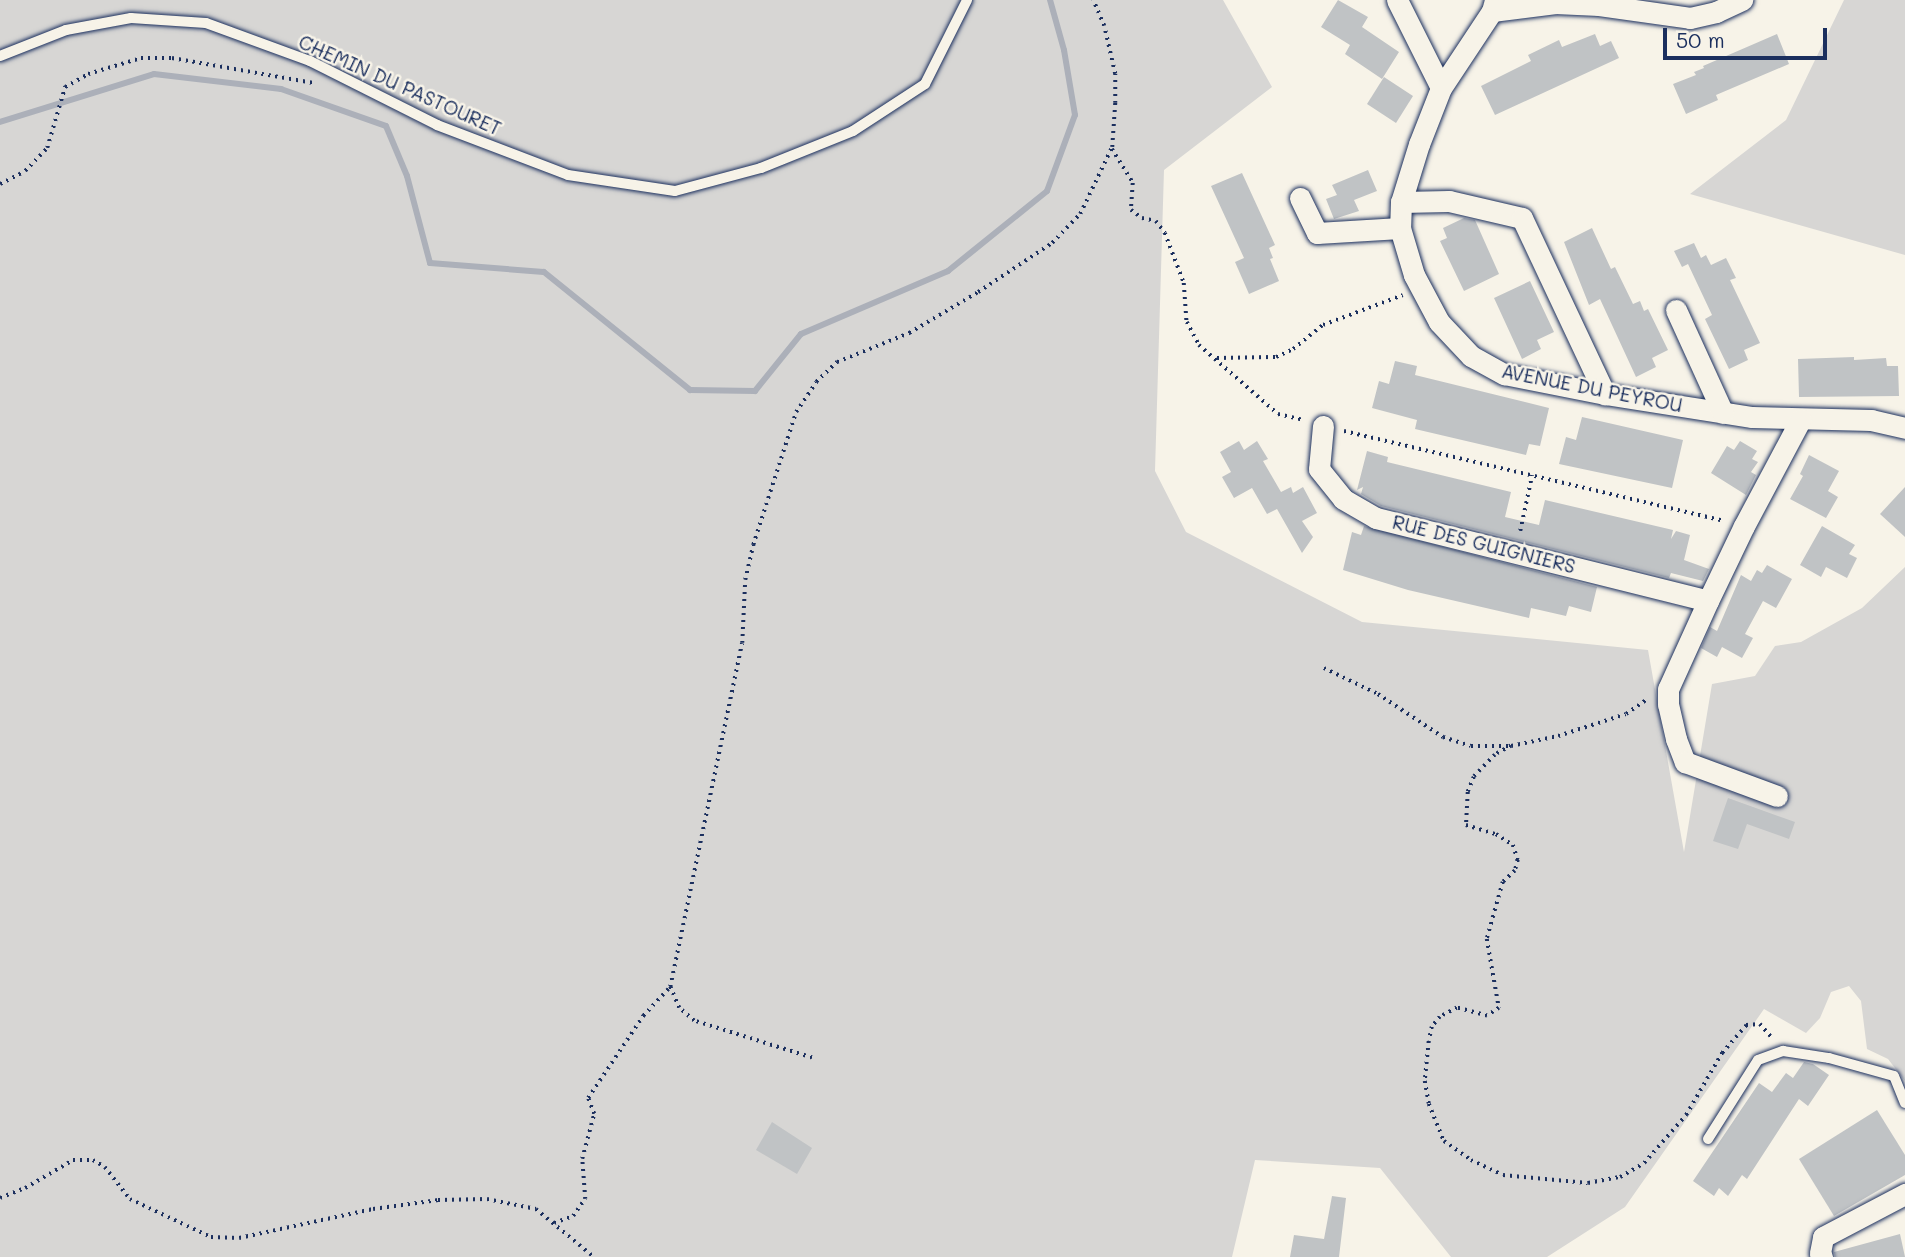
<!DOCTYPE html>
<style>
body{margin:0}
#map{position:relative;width:1905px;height:1257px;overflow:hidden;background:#f7f3e8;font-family:Mali,sans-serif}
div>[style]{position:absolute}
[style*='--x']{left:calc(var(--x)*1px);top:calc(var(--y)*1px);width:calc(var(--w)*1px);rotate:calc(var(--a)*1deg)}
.green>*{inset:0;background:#d7d6d4}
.stream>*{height:6px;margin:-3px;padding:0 3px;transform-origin:3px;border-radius:3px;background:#acb0b9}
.building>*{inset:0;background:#c0c3c5}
.path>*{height:3.5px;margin-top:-1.75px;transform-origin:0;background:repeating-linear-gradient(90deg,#1b2f5e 0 2px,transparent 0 7px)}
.roads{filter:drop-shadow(0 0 2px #1b2f5e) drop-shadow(0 0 2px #1b2f5e)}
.service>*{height:10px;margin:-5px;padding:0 5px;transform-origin:5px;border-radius:5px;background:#f7f3e8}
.minor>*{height:21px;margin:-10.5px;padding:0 10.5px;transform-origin:10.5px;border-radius:10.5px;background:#f7f3e8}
span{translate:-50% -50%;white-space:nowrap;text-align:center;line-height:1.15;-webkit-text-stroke:5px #f7f3e8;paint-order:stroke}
.street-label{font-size:19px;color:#1b2f5e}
.scale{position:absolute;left:1663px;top:28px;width:164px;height:32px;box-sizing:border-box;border:4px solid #1b2f5e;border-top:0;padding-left:9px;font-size:21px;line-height:24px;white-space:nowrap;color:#1b2f5e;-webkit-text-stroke:5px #f7f3e8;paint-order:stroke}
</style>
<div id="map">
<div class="green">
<div style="clip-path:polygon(0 0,1223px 0,1272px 87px,1164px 170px,1155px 471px,1186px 532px,1362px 622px,1648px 650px,1684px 852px,1712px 684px,1755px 676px,1775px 646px,1801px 642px,1862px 608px,1905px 567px,1905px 1081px,1888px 1059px,1867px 1049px,1861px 1001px,1849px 986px,1831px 992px,1820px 1018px,1806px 1033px,1764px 1009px,1625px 1207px,1547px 1257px,1451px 1257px,1380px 1168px,1255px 1160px,1232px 1257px,0 1257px)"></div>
<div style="clip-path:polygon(1844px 0,1905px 0,1905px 255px,1690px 194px,1786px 120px)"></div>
</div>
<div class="stream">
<div style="--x:0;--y:122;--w:161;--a:-17.3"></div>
<div style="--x:154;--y:74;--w:128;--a:6.7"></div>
<div style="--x:281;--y:89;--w:111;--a:19.4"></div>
<div style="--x:386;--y:126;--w:54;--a:67.2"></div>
<div style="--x:407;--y:176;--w:90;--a:75.2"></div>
<div style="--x:430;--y:263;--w:114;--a:4.5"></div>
<div style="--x:544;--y:272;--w:188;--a:38.9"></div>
<div style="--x:690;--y:390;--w:65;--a:0.9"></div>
<div style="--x:755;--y:391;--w:73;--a:-51.1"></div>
<div style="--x:801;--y:334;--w:160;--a:-23.2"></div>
<div style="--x:948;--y:271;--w:127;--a:-38.9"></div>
<div style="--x:1047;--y:191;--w:81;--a:-69.8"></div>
<div style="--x:1075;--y:115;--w:66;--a:-99.6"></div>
<div style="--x:1064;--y:50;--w:52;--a:-105.6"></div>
</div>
<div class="building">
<div style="clip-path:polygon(1338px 0,1368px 17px,1362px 27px,1399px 52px,1382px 79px,1345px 54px,1350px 45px,1321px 27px)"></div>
<div style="clip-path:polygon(1595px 34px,1600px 46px,1611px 41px,1619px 58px,1495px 115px,1481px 86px,1531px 61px,1528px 55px,1559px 40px,1562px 47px)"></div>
<div style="clip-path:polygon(1777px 34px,1789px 64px,1716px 95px,1718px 100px,1686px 114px,1673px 84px,1696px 75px,1694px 72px,1704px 68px,1703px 66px)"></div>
<div style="clip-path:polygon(1384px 77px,1413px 96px,1396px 123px,1367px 104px)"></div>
<div style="clip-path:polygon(1368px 170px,1377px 191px,1354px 200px,1359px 211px,1334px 219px,1326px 199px,1337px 195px,1332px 185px)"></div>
<div style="clip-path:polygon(1242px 173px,1275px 245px,1269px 248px,1273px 258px,1270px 259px,1279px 281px,1249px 294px,1235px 262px,1244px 258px,1211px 186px)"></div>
<div style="clip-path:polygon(1464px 218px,1475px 220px,1499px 274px,1464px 291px,1440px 241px,1447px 238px,1443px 228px)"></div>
<div style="clip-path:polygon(1592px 228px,1611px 269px,1615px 267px,1633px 304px,1640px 301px,1644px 311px,1648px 309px,1668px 350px,1652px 358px,1656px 367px,1636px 377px,1600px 299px,1589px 305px,1564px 242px)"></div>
<div style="clip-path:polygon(1694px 243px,1701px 258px,1706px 255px,1711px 265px,1726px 258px,1736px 278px,1730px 280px,1760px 343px,1744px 350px,1748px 360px,1729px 369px,1705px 319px,1712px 315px,1688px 264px,1682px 267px,1674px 251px)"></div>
<div style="clip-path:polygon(1530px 281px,1554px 332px,1537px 340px,1541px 349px,1522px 359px,1494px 298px)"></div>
<div style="clip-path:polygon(1854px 357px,1854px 360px,1886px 358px,1887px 366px,1898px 366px,1899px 396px,1799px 397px,1798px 359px)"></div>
<div style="clip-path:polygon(1395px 361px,1417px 366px,1415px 375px,1549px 408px,1540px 446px,1529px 444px,1526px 455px,1415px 429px,1417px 420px,1372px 408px,1379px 381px,1389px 384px)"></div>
<div style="clip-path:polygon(1582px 417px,1683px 440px,1672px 488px,1559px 464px,1566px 437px,1576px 440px)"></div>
<div style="clip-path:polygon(1239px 441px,1244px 450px,1257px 441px,1268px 459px,1263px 461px,1281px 492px,1291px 487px,1293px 493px,1303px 487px,1317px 513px,1302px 521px,1313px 537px,1302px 553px,1277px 509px,1267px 514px,1252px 488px,1234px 498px,1222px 477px,1231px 472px,1220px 452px)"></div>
<div style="clip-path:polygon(1740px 441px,1757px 451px,1752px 459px,1758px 462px,1751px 472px,1756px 475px,1746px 495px,1711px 473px,1727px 446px,1734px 450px)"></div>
<div style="clip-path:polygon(1367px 451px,1388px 457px,1387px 462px,1511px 492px,1505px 517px,1539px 525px,1545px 500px,1673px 530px,1671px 539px,1676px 531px,1690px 535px,1684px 560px,1709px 569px,1703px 581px,1671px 573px,1669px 578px,1381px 506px,1361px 494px,1363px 487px,1357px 490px)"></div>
<div style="clip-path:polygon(1809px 455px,1839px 471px,1828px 491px,1838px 497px,1826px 518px,1790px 499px,1803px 476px,1800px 474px)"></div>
<div style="clip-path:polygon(1905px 487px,1905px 537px,1880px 514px)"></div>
<div style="clip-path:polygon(1364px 526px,1597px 587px,1591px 612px,1569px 606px,1566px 616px,1531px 608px,1529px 618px,1408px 590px,1343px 570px,1352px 532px,1361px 535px)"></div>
<div style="clip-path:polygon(1822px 526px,1855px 545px,1849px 554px,1857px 558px,1847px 578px,1826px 567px,1821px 577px,1800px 565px)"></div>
<div style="clip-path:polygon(1767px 565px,1792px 579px,1776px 608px,1763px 601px,1745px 634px,1753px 638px,1742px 658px,1722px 647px,1717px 657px,1701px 648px,1710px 627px,1717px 631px,1741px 575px,1751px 581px,1757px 570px,1762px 573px)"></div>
<div style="clip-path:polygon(1728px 798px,1795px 822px,1789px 839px,1747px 824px,1738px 849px,1713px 841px)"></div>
<div style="clip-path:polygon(1804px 1062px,1813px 1064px,1829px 1075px,1808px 1106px,1799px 1099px,1747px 1179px,1742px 1175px,1728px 1196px,1719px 1188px,1714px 1196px,1693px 1181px,1759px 1083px,1772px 1092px,1786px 1073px,1793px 1078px)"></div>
<div style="clip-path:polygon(1877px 1110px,1905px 1155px,1905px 1175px,1834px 1216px,1799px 1159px)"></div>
<div style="clip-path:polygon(772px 1122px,812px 1148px,797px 1174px,756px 1150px)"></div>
<div style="clip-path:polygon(1332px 1196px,1346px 1198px,1339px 1257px,1290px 1257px,1294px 1235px,1324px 1239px)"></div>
<div style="clip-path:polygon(1900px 1234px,1905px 1257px,1835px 1257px,1834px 1252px)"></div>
</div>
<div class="path">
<div style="--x:1112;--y:149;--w:40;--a:58"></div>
<div style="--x:1133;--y:183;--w:27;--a:94"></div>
<div style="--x:1131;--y:210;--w:14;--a:36"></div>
<div style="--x:1142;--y:218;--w:14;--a:12"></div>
<div style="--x:1156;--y:221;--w:15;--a:53"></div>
<div style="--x:1165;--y:233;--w:53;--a:69.2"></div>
<div style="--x:1184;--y:283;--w:39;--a:86"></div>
<div style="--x:1187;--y:322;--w:26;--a:62"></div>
<div style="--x:1199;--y:345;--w:105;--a:41.1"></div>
<div style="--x:1278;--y:414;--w:26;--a:13"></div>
<div style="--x:0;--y:184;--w:28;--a:-27"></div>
<div style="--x:25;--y:171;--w:32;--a:-46"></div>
<div style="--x:47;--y:148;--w:64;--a:-73.6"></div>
<div style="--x:65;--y:87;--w:26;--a:-29"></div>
<div style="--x:88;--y:74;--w:55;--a:-16.8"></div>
<div style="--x:141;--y:58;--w:31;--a:0"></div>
<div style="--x:172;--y:58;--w:144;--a:10"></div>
<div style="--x:1217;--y:358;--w:59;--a:-1"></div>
<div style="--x:1276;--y:357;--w:19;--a:-25"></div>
<div style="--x:1293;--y:349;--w:38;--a:-39"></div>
<div style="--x:1323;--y:325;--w:85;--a:-20.6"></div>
<div style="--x:1344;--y:431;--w:391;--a:13.3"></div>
<div style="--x:1520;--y:531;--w:57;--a:-77.9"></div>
<div style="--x:1324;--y:668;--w:60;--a:25.7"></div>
<div style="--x:1378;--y:694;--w:78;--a:33.5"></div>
<div style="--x:1443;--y:737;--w:29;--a:18"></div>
<div style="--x:1471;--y:746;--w:40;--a:0"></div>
<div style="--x:1511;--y:746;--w:48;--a:-12"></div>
<div style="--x:1558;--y:736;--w:71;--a:-17.9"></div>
<div style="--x:1626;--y:714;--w:24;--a:-35"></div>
<div style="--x:1511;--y:746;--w:18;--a:151"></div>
<div style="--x:1495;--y:755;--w:30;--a:134"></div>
<div style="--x:1474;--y:777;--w:16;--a:112"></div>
<div style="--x:1468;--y:792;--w:33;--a:93"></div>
<div style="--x:1466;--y:825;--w:31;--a:17"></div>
<div style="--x:1496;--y:834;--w:20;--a:33"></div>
<div style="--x:1513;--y:845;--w:16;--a:72"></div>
<div style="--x:1518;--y:860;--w:11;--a:105"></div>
<div style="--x:1515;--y:871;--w:16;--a:137"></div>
<div style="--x:1503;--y:882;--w:59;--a:105.7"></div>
<div style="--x:1487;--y:939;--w:70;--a:80.1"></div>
<div style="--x:1499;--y:1008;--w:14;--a:146"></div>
<div style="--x:1487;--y:1016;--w:31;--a:-165"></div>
<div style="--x:1457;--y:1008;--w:19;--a:152"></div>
<div style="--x:1440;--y:1017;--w:13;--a:129"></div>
<div style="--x:1432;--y:1027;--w:14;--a:102"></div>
<div style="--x:1429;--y:1041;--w:40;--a:95.7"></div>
<div style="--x:1425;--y:1081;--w:23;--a:80"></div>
<div style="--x:1429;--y:1104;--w:40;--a:68"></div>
<div style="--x:1444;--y:1141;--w:33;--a:35"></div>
<div style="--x:1471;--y:1160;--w:35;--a:25"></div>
<div style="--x:1503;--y:1175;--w:85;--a:5.4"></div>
<div style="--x:1588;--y:1183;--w:33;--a:-11"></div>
<div style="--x:1620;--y:1177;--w:28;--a:-30"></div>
<div style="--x:1644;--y:1163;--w:64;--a:-48.8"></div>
<div style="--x:1686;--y:1115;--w:72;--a:-59.9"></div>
<div style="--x:1722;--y:1053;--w:37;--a:-49"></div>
<div style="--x:1746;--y:1025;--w:14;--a:-4"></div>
<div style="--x:1760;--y:1024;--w:20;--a:49"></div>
<div style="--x:812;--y:1058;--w:124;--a:-162.6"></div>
<div style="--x:694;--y:1021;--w:20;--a:-139"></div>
<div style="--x:679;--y:1008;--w:23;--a:-113"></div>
<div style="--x:670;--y:987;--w:351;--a:-78.2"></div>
<div style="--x:742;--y:643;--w:63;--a:-87.3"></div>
<div style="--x:745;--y:580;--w:36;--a:-77"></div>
<div style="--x:753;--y:545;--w:140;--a:-72.1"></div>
<div style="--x:796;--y:412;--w:36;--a:-56"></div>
<div style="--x:816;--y:382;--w:29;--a:-44"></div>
<div style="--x:837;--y:362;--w:78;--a:-21.9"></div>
<div style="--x:909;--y:333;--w:80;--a:-30.7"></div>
<div style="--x:978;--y:292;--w:89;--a:-33.5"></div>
<div style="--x:1052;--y:243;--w:40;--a:-46"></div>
<div style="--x:1080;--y:214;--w:74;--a:-64.5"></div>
<div style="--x:1112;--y:147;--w:44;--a:-86.1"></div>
<div style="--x:1115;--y:103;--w:29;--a:-90"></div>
<div style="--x:1115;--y:74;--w:49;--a:-102.9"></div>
<div style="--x:1104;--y:26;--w:28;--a:-113"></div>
<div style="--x:0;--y:1198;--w:27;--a:-22"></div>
<div style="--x:25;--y:1188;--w:56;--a:-30.3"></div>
<div style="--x:73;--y:1160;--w:20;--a:0"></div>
<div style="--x:93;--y:1160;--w:14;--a:30"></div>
<div style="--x:105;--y:1167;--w:41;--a:52"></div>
<div style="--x:130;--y:1199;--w:89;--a:25.1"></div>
<div style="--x:211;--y:1237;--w:28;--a:2"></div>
<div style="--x:239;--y:1238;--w:137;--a:-12.2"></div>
<div style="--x:373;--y:1209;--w:66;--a:-7.9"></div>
<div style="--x:438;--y:1200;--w:49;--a:-1.2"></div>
<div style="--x:487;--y:1199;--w:50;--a:11.5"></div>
<div style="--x:536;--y:1209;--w:75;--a:39.6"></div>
<div style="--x:554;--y:1223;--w:20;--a:-20"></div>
<div style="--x:573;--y:1216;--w:21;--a:-55"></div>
<div style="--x:585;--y:1199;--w:40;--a:-94.3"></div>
<div style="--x:582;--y:1159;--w:47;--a:-75.1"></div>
<div style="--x:594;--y:1114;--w:17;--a:-111"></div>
<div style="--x:588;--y:1098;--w:99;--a:-56.1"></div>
<div style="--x:643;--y:1016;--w:40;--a:-47"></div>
</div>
<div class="roads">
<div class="service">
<div style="--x:0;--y:56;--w:71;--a:-21.5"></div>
<div style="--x:66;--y:30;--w:66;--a:-10.5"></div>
<div style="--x:131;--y:18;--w:75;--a:3.8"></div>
<div style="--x:206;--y:23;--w:111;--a:20.1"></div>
<div style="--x:310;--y:61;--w:142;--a:26.7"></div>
<div style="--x:437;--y:125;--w:140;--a:20.9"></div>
<div style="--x:568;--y:175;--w:108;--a:8.5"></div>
<div style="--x:675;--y:191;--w:89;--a:-15"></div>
<div style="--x:761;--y:168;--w:99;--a:-21.9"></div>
<div style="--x:853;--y:131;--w:86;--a:-33.1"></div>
<div style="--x:925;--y:84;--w:94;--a:-63.4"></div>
<div style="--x:1708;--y:1139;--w:93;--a:-57.7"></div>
<div style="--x:1758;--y:1060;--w:27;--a:-20"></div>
<div style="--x:1783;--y:1051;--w:47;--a:8.7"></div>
<div style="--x:1829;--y:1058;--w:67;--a:15.5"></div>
<div style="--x:1894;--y:1076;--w:29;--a:68"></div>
</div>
<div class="minor">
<div style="--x:1397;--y:0;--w:98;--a:63.4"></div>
<div style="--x:1495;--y:0;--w:11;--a:105"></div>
<div style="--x:1492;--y:11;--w:92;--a:123.5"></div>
<div style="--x:1441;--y:88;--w:60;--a:111.4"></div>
<div style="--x:1419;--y:144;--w:61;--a:107.2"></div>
<div style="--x:1401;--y:202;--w:26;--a:92"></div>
<div style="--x:1400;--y:228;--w:49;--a:73.4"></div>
<div style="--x:1414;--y:275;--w:53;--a:62"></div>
<div style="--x:1439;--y:322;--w:47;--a:46.7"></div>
<div style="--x:1471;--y:356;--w:38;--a:29"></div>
<div style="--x:1504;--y:374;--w:103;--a:11.2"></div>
<div style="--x:1605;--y:394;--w:149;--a:8.9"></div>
<div style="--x:1752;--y:417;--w:119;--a:1.4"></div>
<div style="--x:1871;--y:420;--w:35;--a:13"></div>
<div style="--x:1492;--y:11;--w:64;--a:-7.2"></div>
<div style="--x:1555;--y:3;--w:44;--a:2.6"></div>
<div style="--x:1599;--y:5;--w:92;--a:8.1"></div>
<div style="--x:1690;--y:18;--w:27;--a:-13"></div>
<div style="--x:1716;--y:12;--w:29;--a:-25"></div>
<div style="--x:1300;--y:198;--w:39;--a:64"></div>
<div style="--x:1317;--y:233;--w:83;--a:-3.4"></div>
<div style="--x:1401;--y:202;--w:48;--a:-1.2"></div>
<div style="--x:1449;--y:201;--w:75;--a:13.1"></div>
<div style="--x:1522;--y:218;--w:195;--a:64.8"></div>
<div style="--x:1676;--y:310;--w:113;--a:65.5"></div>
<div style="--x:1323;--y:426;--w:43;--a:95.3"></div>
<div style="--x:1319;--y:469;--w:38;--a:51"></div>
<div style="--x:1343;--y:499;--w:38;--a:30"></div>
<div style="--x:1376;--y:518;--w:342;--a:14"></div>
<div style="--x:1708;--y:601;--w:83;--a:-64.4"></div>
<div style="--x:1744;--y:526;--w:121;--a:-62"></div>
<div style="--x:1708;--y:601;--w:97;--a:114.4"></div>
<div style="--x:1668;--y:689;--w:15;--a:90"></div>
<div style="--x:1668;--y:704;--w:36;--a:77"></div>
<div style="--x:1676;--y:739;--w:25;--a:69"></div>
<div style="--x:1685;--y:762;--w:98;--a:20.3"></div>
<div style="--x:1822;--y:1257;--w:4;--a:-117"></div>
<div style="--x:1820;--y:1253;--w:16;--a:-79"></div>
<div style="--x:1823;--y:1237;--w:93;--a:-27.7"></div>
</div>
</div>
<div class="street-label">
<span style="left:400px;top:85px;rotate:24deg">CHEMIN DU PASTOURET</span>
<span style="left:1592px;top:388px;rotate:11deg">AVENUE DU PEYROU</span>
<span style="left:1484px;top:544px;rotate:14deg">RUE DES GUIGNIERS</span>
</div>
<div class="scale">50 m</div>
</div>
